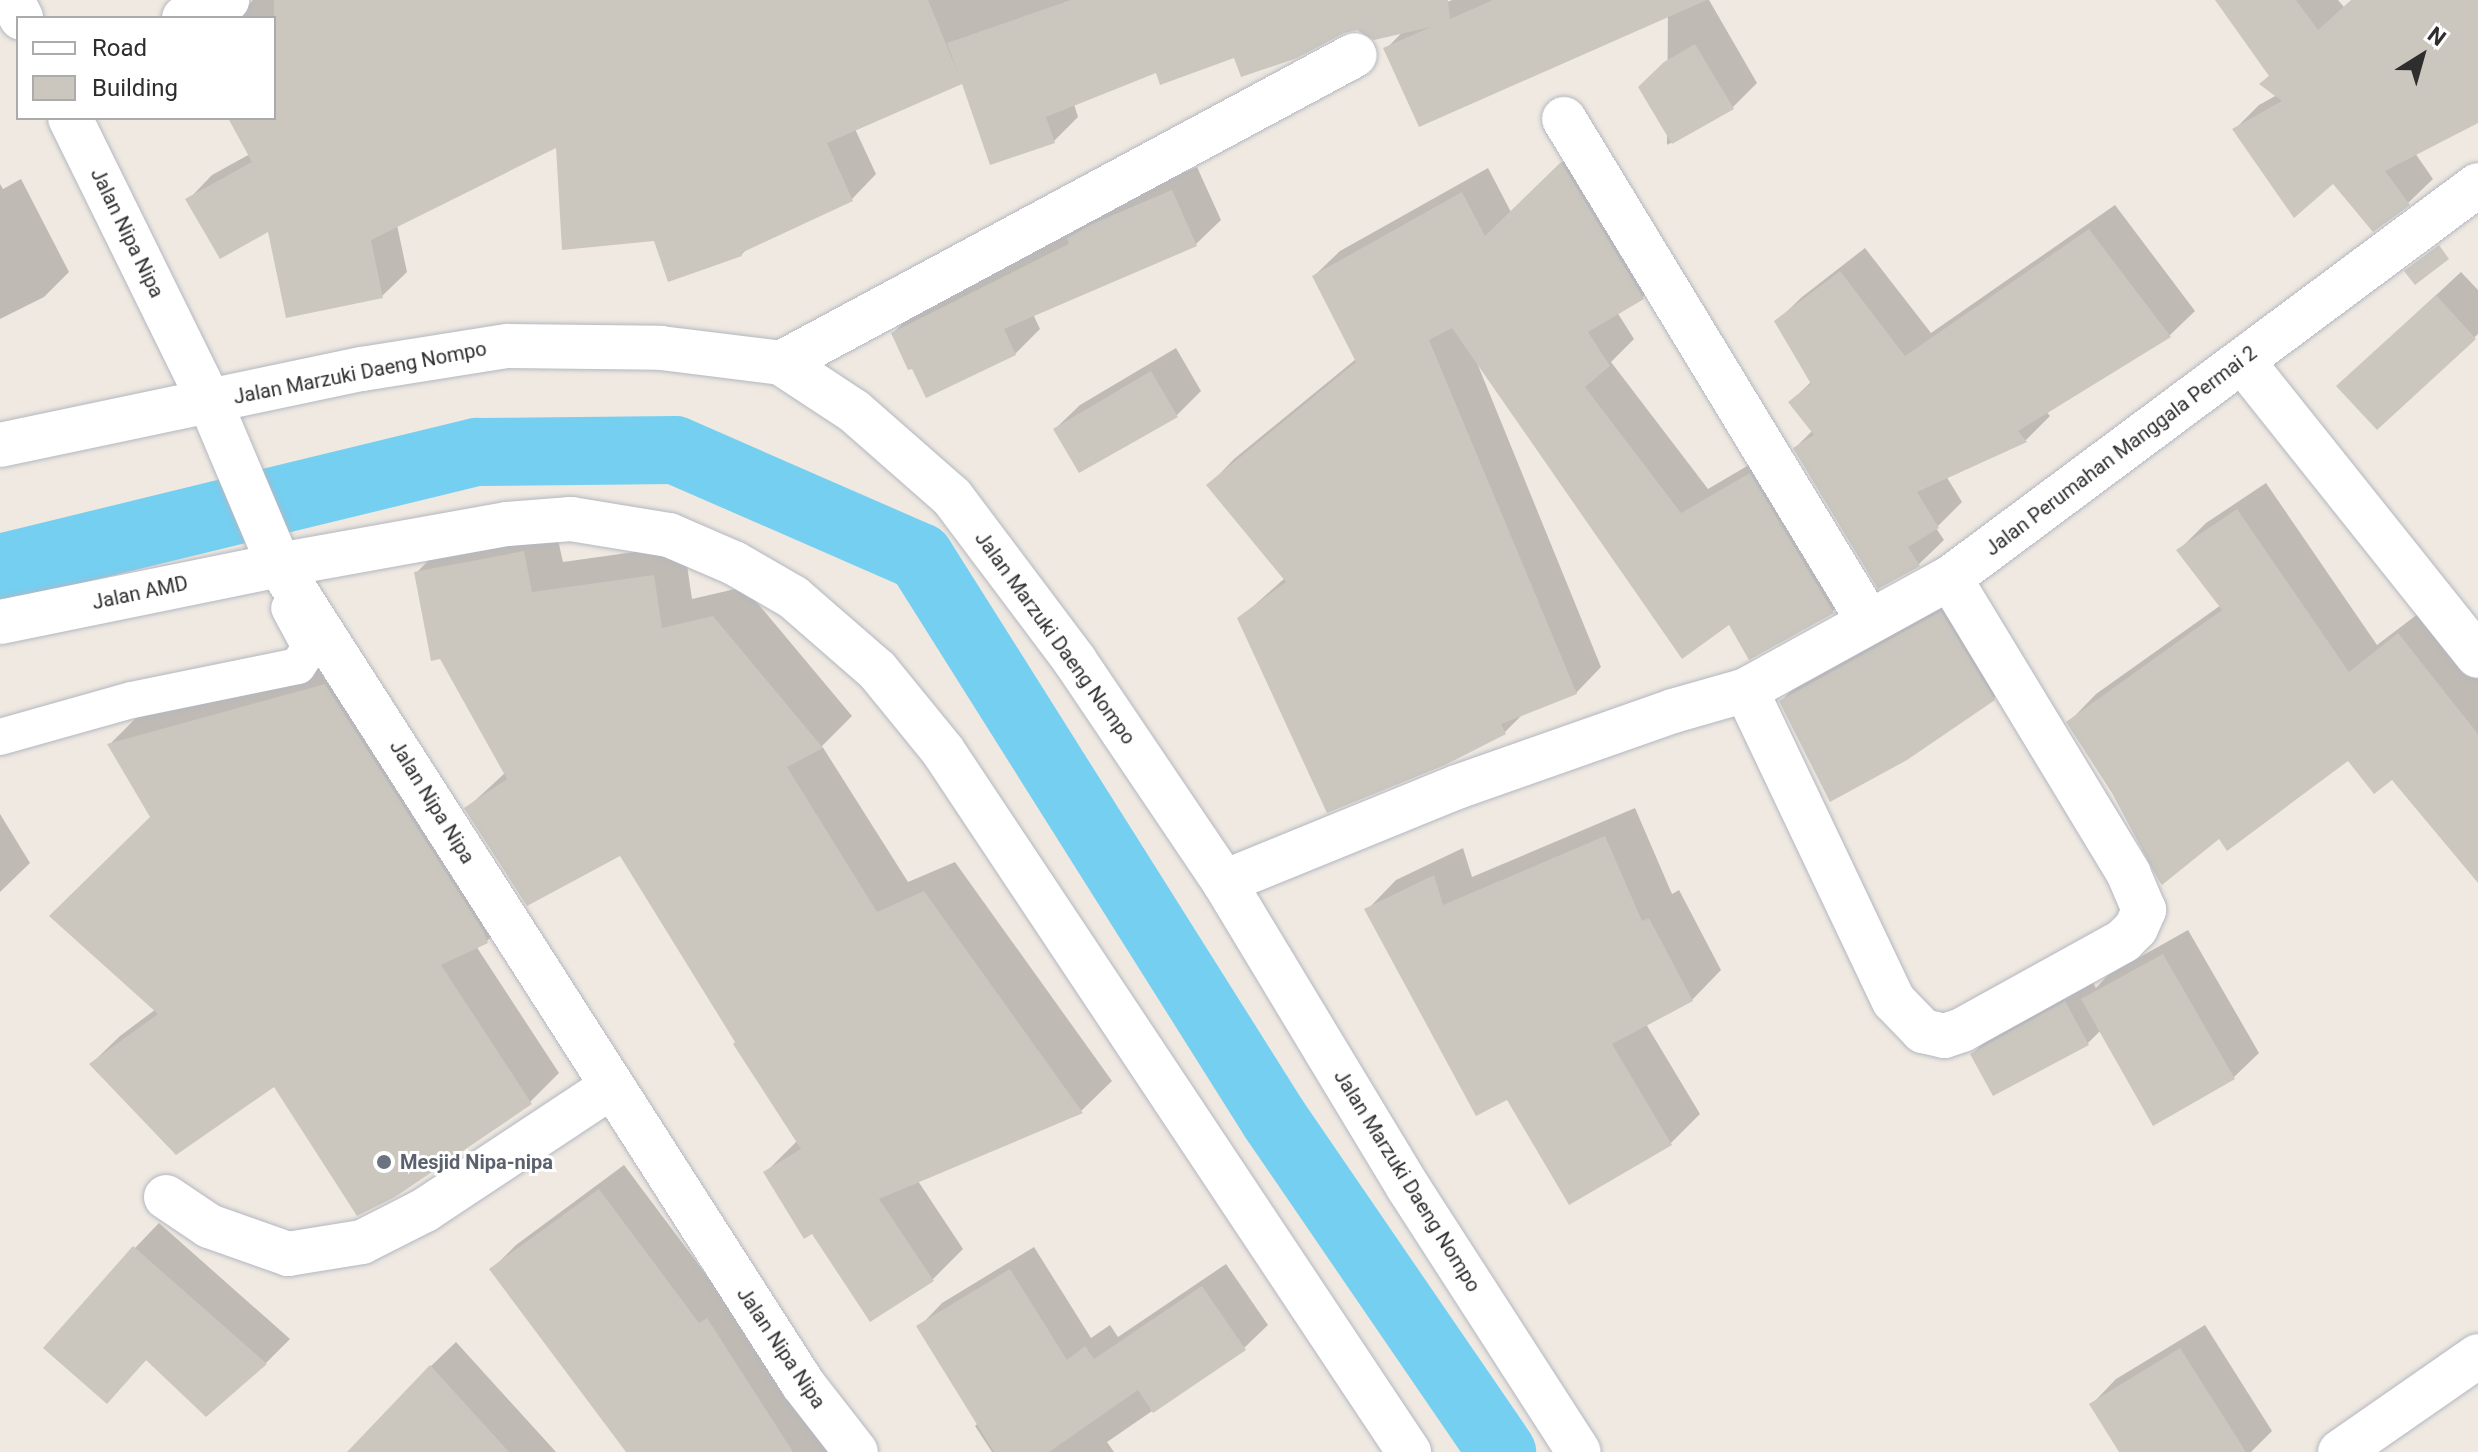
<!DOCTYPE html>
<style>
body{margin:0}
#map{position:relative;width:2478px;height:1452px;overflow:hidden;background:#efe9e1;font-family:Roboto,sans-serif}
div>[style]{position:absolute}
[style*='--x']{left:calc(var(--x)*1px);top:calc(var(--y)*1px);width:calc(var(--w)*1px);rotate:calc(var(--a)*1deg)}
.shadow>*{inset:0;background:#0003}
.canal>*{height:68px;margin:-34px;padding:0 34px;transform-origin:34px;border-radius:34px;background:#75cff0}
.building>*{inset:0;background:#cbc7bf}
.roads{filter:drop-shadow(0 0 2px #b4b7c1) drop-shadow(0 0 2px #b4b7c1)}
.lane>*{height:36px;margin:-18px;padding:0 18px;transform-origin:18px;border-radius:18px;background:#fff}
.street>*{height:44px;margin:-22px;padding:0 22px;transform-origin:22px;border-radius:22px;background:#fff}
.secondary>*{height:44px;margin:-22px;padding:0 22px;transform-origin:22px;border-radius:22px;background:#fff}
.dots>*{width:22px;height:22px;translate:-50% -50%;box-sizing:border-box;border:4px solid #fff;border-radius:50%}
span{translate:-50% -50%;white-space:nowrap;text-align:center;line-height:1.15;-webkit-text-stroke:6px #fff;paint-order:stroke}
.street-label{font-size:20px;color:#2e2e2e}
.worship-label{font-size:20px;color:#5b616d;font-weight:700}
.left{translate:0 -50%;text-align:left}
.legend{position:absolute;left:16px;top:16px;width:260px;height:104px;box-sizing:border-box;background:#fff;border:2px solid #ababab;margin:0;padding:10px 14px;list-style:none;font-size:24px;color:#2e2e2e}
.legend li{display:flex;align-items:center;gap:16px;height:40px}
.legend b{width:40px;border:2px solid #ababab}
.north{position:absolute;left:2382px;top:16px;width:80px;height:80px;-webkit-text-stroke:6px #fff;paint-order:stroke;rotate:37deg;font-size:22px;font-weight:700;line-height:32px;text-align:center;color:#2e2e2e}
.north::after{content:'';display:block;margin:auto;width:28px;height:36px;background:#2e2e2e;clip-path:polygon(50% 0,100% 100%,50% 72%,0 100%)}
</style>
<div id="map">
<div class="shadow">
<div style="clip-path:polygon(253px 0,1376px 0,1235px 56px,1157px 70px,1074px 104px,1078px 117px,1054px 141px,963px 81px,855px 129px,876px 174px,852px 199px,750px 246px,741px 255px,655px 239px,557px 145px,397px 225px,407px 272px,382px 296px,269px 229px,188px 200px,212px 175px,250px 154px,230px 118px,274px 118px,274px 18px,238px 18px)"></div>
<div style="clip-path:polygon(1452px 0,1658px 0,1386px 49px,1420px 14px)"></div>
<div style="clip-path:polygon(1668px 0,1709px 0,1757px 83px,1732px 108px,1667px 145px)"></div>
<div style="clip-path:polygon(2217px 0,2338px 0,2344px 7px,2352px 0,2478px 0,2478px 101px,2415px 153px,2433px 179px,2408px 203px,2334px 181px,2235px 129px,2259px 105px,2277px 95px,2262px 83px,2271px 74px)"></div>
<div style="clip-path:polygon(1587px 138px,1668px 271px,1643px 297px,1617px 312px,1634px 339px,1611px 362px,1708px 489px,1776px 449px,1859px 586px,1833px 611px,1750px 657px,1730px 622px,1475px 358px,1601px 667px,1576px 693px,1524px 713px,1505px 732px,1240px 618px,1285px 578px,1209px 485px,1234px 459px,1356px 359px,1314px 276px,1340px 251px,1488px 168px,1511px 212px)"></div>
<div style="clip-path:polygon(1197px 167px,1221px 220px,1196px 244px,1033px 314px,1040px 329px,1015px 354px,913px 366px,893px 333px,918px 308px,1078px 229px,1094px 214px,1119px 200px)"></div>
<div style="clip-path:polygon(21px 179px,69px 272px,44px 297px,0 319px,0 184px,3px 189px)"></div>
<div style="clip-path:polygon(2115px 205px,2195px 311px,2170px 335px,2046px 411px,2050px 416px,2026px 440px,1946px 476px,1962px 502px,1936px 528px,1944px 540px,1919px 564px,1879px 586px,1795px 448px,1813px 430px,1790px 402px,1812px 381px,1777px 321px,1802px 297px,1865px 248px,1931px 333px)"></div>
<div style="clip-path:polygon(2461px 272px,2478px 290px,2478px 334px,2377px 428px,2338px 386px)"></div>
<div style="clip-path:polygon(1176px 348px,1201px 391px,1177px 415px,1055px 429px,1080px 405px)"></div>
<div style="clip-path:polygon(2266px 483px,2377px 645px,2427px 607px,2478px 671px,2478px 842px,2393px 777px,2349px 758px,2219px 837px,2114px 792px,2069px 722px,2096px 694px,2221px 605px,2179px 550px,2206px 523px)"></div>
<div style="clip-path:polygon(554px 522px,563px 562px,684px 545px,692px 599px,744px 587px,852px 716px,822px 746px,908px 882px,955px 862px,1112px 1081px,1081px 1111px,918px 1181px,963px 1249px,932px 1280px,813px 1232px,766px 1172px,798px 1140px,621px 854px,467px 808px,506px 772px,416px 573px,447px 542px)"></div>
<div style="clip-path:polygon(1966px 588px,2018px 674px,1993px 699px,1781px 701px,1806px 676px)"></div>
<div style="clip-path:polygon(355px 656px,516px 912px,487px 941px,476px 946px,559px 1073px,530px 1102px,274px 1084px,91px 1064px,120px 1036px,156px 1009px,152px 817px,110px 744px,138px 716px)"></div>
<div style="clip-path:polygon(1635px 808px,1672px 894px,1679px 890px,1721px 970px,1692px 1000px,1646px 1024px,1700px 1114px,1671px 1143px,1508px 1097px,1367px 910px,1396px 880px,1463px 848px,1472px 877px)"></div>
<div style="clip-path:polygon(0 814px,30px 863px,0 892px)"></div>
<div style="clip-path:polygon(2188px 930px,2259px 1053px,2234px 1077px,2154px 1123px,2101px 1030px,2088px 1043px,1972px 1054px,1997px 1030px,2090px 978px,2096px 988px,2108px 975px)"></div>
<div style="clip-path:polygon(624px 1165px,725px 1300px,832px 1452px,629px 1452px,492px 1269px,516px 1245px)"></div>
<div style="clip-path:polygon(159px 1223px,290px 1339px,266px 1363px,147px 1359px,107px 1401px,135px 1248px)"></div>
<div style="clip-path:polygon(1034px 1247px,1091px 1338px,1110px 1325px,1118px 1337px,1226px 1264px,1268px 1325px,1244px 1348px,1107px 1442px,1114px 1452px,992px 1452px,975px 1426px,978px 1423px,919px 1327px,942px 1303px)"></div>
<div style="clip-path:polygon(2205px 1325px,2272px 1431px,2251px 1452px,2121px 1452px,2092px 1404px,2116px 1379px)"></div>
<div style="clip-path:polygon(456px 1342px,556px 1452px,350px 1452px,431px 1366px)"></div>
</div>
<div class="canal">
<div style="--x:0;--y:568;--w:491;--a:-13.7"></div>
<div style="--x:477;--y:452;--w:198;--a:-0.6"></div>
<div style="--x:675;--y:450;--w:267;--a:23.6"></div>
<div style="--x:920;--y:557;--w:664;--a:57.79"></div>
<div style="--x:1274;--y:1119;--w:404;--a:55.6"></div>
</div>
<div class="building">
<div style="clip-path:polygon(274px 0,928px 0,959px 76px,947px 43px,1071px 0,1448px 0,1450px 19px,1493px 0,1707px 0,1419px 127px,1383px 48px,1431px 27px,1374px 40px,1357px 30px,1344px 33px,1297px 58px,1241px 77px,1234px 58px,1160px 85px,1156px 73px,1046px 117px,1055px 143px,990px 165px,962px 84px,827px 143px,853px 201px,741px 253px,742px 256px,668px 282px,654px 241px,562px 250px,556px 148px,371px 240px,383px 298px,286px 318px,268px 232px,220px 259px,185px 199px,252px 162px,228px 118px,274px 118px)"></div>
<div style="clip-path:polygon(2215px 0,2296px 0,2318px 30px,2351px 0,2478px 0,2478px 123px,2385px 171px,2410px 205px,2373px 232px,2333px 184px,2294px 218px,2232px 129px,2282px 101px,2259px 84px,2269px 76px)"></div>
<div style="clip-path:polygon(1695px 44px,1734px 109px,1672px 144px,1638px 87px,1664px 62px)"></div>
<div style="clip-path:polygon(1561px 162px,1644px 299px,1588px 332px,1610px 366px,1585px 387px,1681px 513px,1750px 473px,1834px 613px,1749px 660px,1729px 625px,1682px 659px,1452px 328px,1429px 340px,1577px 694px,1501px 724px,1506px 734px,1445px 765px,1327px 813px,1237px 618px,1286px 582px,1206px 485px,1356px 362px,1312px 276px,1462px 192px,1485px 236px)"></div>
<div style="clip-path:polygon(1172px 190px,1197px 246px,1004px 329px,1016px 355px,926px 398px,912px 369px,908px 370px,891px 333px,1069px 244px,1067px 238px,1092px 224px)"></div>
<div style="clip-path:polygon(2089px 229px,2171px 337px,2018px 431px,2027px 442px,1917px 492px,1939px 528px,1908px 547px,1920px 566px,1878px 589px,1793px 448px,1814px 435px,1788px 402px,1811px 384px,1774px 321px,1840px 271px,1905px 356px)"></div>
<div style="clip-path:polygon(2439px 245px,2449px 259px,2415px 285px,2404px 271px)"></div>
<div style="clip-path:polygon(2436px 295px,2476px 339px,2377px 430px,2336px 386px)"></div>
<div style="clip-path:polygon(1151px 371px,1178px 417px,1079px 473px,1053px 429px)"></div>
<div style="clip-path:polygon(2237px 509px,2349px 672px,2398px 633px,2478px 734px,2478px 883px,2392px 780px,2374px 794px,2348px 761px,2227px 851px,2219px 839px,2162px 885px,2159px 881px,2112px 793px,2066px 722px,2222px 610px,2176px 550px)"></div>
<div style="clip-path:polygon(524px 551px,532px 592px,654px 575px,662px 628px,713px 616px,823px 748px,787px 767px,877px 912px,924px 891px,1083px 1113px,879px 1199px,934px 1281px,870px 1322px,812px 1234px,804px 1239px,763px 1172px,801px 1149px,733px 1044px,735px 1042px,620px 856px,527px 906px,464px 808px,507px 779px,440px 659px,431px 661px,414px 572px)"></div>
<div style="clip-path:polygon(1941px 611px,1995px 700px,1907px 760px,1830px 802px,1779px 701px)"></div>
<div style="clip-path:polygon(325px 684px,483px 930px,488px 943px,441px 965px,532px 1104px,395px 1197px,357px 1216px,274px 1087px,176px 1155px,89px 1064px,158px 1014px,49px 916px,150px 817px,107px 744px)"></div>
<div style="clip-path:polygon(1605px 836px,1642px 921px,1649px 918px,1693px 1001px,1612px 1044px,1672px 1145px,1569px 1205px,1507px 1100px,1476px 1116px,1364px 909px,1434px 875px,1443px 905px)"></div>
<div style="clip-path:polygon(2163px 954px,2235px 1079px,2153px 1126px,2081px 999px)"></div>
<div style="clip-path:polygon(2065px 1001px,2089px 1045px,1993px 1096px,1970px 1054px)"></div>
<div style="clip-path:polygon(599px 1189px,699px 1323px,707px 1318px,793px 1452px,626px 1452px,489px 1269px)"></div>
<div style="clip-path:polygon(133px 1246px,267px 1364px,206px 1417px,146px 1360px,107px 1404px,43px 1348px)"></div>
<div style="clip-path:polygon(1010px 1269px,1067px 1360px,1085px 1346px,1094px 1359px,1202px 1286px,1246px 1350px,1153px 1413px,1138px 1390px,1049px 1452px,994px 1452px,916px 1326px)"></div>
<div style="clip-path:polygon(2180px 1348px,2246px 1452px,2119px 1452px,2089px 1404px)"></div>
<div style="clip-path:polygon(430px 1365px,509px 1452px,347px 1452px)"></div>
</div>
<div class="roads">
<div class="lane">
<div style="--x:0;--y:737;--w:137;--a:-15.7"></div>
<div style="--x:132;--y:700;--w:169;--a:-11.6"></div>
<div style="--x:298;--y:666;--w:22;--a:-58"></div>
<div style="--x:310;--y:647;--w:44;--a:-118.3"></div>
</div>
<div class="street">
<div style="--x:184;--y:18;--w:47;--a:-22.7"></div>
<div style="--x:1564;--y:119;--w:586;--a:58.75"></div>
<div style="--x:2243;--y:362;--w:376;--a:51.4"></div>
<div style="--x:781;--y:363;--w:651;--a:-28.22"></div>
<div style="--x:0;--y:445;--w:370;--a:-11.9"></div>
<div style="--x:362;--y:369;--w:148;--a:-9"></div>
<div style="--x:508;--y:346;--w:153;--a:0.7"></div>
<div style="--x:661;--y:348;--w:121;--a:7.1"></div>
<div style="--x:781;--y:363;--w:87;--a:33.3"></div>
<div style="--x:854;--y:411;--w:130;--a:41.3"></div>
<div style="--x:952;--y:497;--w:205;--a:53.1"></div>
<div style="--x:1075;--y:661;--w:267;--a:56"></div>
<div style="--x:1224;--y:882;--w:356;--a:58.9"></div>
<div style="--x:1408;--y:1187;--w:315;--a:57.2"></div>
<div style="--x:279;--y:565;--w:232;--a:-10.2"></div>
<div style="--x:507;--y:524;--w:64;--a:-4.5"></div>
<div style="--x:571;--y:519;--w:99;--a:9.3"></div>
<div style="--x:669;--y:535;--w:71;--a:23.3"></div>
<div style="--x:734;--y:563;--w:68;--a:30"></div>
<div style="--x:793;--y:597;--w:111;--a:41"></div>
<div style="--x:877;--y:670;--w:104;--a:50.8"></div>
<div style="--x:943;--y:751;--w:842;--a:56.39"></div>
<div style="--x:1746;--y:690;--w:344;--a:64.6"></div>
<div style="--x:1894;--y:1001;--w:42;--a:46"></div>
<div style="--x:1923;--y:1031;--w:22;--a:13"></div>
<div style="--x:1944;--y:1036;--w:19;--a:-18"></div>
<div style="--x:1962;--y:1030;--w:184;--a:-28.9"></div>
<div style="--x:2123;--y:941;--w:18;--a:-45"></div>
<div style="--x:2136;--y:928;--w:20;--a:-66"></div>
<div style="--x:2144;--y:910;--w:39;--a:-113"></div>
<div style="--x:2129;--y:874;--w:346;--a:-121.2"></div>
<div style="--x:1224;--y:882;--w:252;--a:-22.2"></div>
<div style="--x:1457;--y:787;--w:229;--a:-19.4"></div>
<div style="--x:1673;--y:711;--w:76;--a:-16"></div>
<div style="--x:1746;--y:690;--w:233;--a:-28.8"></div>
<div style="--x:1950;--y:578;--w:658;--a:-36.66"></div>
<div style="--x:166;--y:1197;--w:52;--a:34"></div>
<div style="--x:209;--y:1226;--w:84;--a:19.5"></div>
<div style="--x:288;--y:1254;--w:75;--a:-9.2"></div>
<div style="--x:362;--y:1242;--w:71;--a:-26.9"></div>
<div style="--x:425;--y:1210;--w:224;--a:-33.5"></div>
<div style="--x:2340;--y:1452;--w:168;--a:-34.8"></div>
</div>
<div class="secondary">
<div style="--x:12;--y:0;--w:20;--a:63"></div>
<div style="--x:70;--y:118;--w:317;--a:63.8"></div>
<div style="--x:210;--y:402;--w:177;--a:67.1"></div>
<div style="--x:279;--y:565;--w:972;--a:57.39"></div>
<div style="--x:803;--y:1384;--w:86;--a:52.1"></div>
<div style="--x:0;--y:622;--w:285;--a:-11.5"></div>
</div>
</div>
<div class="dots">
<div style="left:384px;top:1162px;background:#6b7280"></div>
</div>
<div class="street-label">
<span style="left:127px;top:233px;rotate:64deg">Jalan Nipa Nipa</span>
<span style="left:360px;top:373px;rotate:-11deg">Jalan Marzuki Daeng Nompo</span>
<span style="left:2121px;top:451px;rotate:-37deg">Jalan Perumahan Manggala Permai 2</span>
<span style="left:140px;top:593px;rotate:-12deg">Jalan AMD</span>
<span style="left:1055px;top:638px;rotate:54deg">Jalan Marzuki Daeng Nompo</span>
<span style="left:432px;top:802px;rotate:58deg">Jalan Nipa Nipa</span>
<span style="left:1407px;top:1181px;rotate:58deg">Jalan Marzuki Daeng Nompo</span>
<span style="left:781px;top:1348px;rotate:56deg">Jalan Nipa Nipa</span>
</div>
<div class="worship-label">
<span class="left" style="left:400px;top:1162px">Mesjid Nipa-nipa</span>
</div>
<ul class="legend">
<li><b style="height:10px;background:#fff"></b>Road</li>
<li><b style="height:22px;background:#cbc7bf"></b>Building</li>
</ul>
<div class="north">N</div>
</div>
